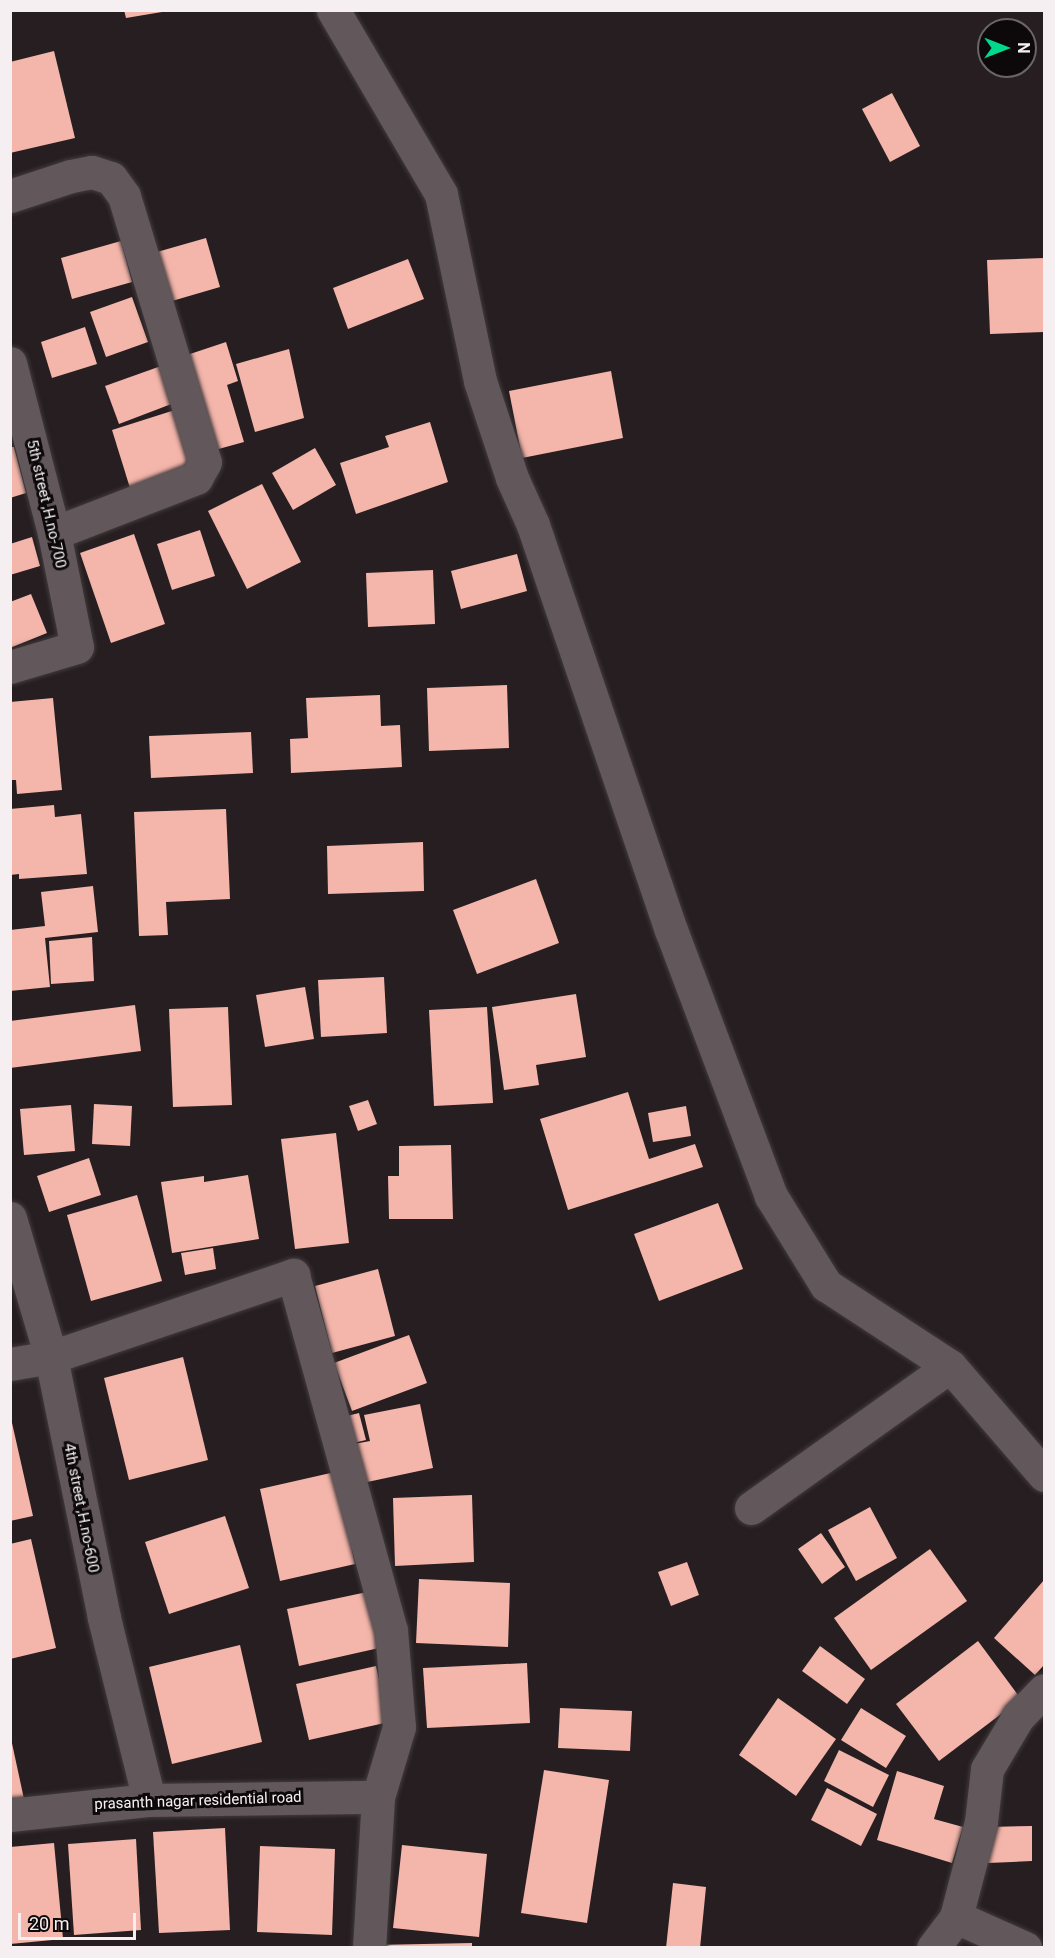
<!DOCTYPE html>
<style>
body{margin:0}
#map{position:relative;width:1055px;height:1958px;overflow:hidden;background:#261e20;font-family:Roboto,sans-serif}
div>[style]{position:absolute}
[style*='--x']{left:calc(var(--x)*1px);top:calc(var(--y)*1px);width:calc(var(--w)*1px);rotate:calc(var(--a)*1deg)}
.building>*{inset:0;background:#f4b5aa}
.roads{filter:drop-shadow(0 0 2px #423b3d) drop-shadow(0 0 2px #423b3d)}
.street>*{height:33px;margin:-16.5px;padding:0 16.5px;transform-origin:16.5px;border-radius:16.5px;background:#62585b}
span{translate:-50% -50%;white-space:nowrap;text-align:center;line-height:1.15;-webkit-text-stroke:6px #0d090a;paint-order:stroke}
.street-label{font-size:15px;color:#f5eff1}
.frame{position:absolute;inset:0;border:12px solid #f5eff1;pointer-events:none}
.north{position:absolute;left:977px;top:18px;width:60px;height:60px;box-sizing:border-box;background:#0d090a;border:2px solid #6a6566;border-radius:50%;rotate:90deg;font-size:16px;font-weight:700;line-height:24px;text-align:center;color:#f5eff1}
.north::after{content:'';display:block;margin:auto;width:21px;height:27px;background:#00d98c;clip-path:polygon(50% 0,100% 100%,50% 72%,0 100%)}
.scale{position:absolute;left:18px;top:1913px;width:118px;height:27px;box-sizing:border-box;border:3px solid #f5eff1;border-top:0;padding-left:8px;font-size:18px;line-height:21px;white-space:nowrap;color:#f5eff1;-webkit-text-stroke:4px #0d090a;paint-order:stroke}
</style>
<div id="map">
<div class="building">
<div style="clip-path:polygon(124px 10px,162px 10px,162px 12px,126px 18px)"></div>
<div style="clip-path:polygon(54px 51px,75px 138px,10px 153px,10px 62px)"></div>
<div style="clip-path:polygon(892px 93px,920px 146px,890px 162px,862px 109px)"></div>
<div style="clip-path:polygon(206px 238px,220px 287px,172px 301px,157px 252px)"></div>
<div style="clip-path:polygon(121px 241px,132px 282px,72px 299px,61px 258px)"></div>
<div style="clip-path:polygon(1044px 258px,1044px 332px,990px 334px,987px 260px)"></div>
<div style="clip-path:polygon(408px 259px,424px 299px,348px 329px,333px 288px)"></div>
<div style="clip-path:polygon(132px 297px,148px 342px,106px 357px,90px 312px)"></div>
<div style="clip-path:polygon(85px 327px,97px 364px,52px 378px,41px 342px)"></div>
<div style="clip-path:polygon(226px 342px,238px 381px,227px 385px,244px 442px,215px 450px,187px 355px)"></div>
<div style="clip-path:polygon(289px 349px,304px 418px,255px 432px,236px 364px)"></div>
<div style="clip-path:polygon(161px 366px,174px 403px,119px 424px,105px 386px)"></div>
<div style="clip-path:polygon(611px 371px,623px 438px,522px 458px,509px 391px)"></div>
<div style="clip-path:polygon(178px 409px,196px 466px,130px 488px,112px 430px)"></div>
<div style="clip-path:polygon(430px 422px,448px 482px,356px 514px,340px 463px,389px 447px,385px 436px)"></div>
<div style="clip-path:polygon(10px 447px,14px 447px,26px 493px,10px 498px)"></div>
<div style="clip-path:polygon(315px 448px,336px 485px,293px 510px,272px 473px)"></div>
<div style="clip-path:polygon(262px 484px,301px 562px,247px 589px,208px 511px)"></div>
<div style="clip-path:polygon(200px 530px,215px 576px,172px 590px,157px 544px)"></div>
<div style="clip-path:polygon(134px 534px,165px 624px,111px 643px,80px 553px)"></div>
<div style="clip-path:polygon(32px 537px,40px 566px,10px 575px,10px 544px)"></div>
<div style="clip-path:polygon(517px 554px,527px 591px,461px 609px,451px 571px)"></div>
<div style="clip-path:polygon(433px 570px,435px 624px,368px 627px,366px 573px)"></div>
<div style="clip-path:polygon(31px 594px,47px 633px,10px 648px,10px 602px)"></div>
<div style="clip-path:polygon(507px 685px,509px 748px,429px 751px,427px 688px)"></div>
<div style="clip-path:polygon(380px 695px,381px 726px,400px 725px,402px 767px,291px 773px,290px 739px,308px 738px,306px 698px)"></div>
<div style="clip-path:polygon(53px 698px,62px 790px,17px 794px,16px 780px,10px 780px,10px 702px)"></div>
<div style="clip-path:polygon(251px 732px,253px 773px,151px 778px,149px 736px)"></div>
<div style="clip-path:polygon(54px 805px,55px 817px,81px 814px,87px 874px,19px 879px,19px 874px,10px 875px,10px 809px)"></div>
<div style="clip-path:polygon(226px 809px,230px 899px,166px 902px,168px 935px,139px 936px,134px 812px)"></div>
<div style="clip-path:polygon(423px 842px,424px 891px,328px 894px,327px 846px)"></div>
<div style="clip-path:polygon(536px 879px,559px 943px,477px 974px,453px 910px)"></div>
<div style="clip-path:polygon(93px 886px,98px 932px,45px 938px,50px 987px,10px 991px,10px 930px,45px 926px,41px 892px)"></div>
<div style="clip-path:polygon(92px 937px,94px 981px,51px 984px,49px 941px)"></div>
<div style="clip-path:polygon(384px 977px,387px 1033px,321px 1037px,318px 980px)"></div>
<div style="clip-path:polygon(305px 987px,314px 1039px,265px 1047px,256px 995px)"></div>
<div style="clip-path:polygon(576px 994px,586px 1057px,536px 1065px,539px 1085px,504px 1090px,492px 1007px)"></div>
<div style="clip-path:polygon(135px 1005px,141px 1051px,10px 1068px,10px 1021px)"></div>
<div style="clip-path:polygon(228px 1007px,232px 1105px,173px 1107px,169px 1009px)"></div>
<div style="clip-path:polygon(487px 1007px,493px 1103px,434px 1106px,429px 1010px)"></div>
<div style="clip-path:polygon(628px 1092px,649px 1159px,695px 1144px,703px 1167px,568px 1210px,540px 1119px)"></div>
<div style="clip-path:polygon(368px 1100px,377px 1124px,358px 1131px,349px 1106px)"></div>
<div style="clip-path:polygon(94px 1104px,132px 1106px,130px 1146px,92px 1144px)"></div>
<div style="clip-path:polygon(71px 1105px,75px 1151px,24px 1155px,20px 1109px)"></div>
<div style="clip-path:polygon(686px 1106px,691px 1136px,653px 1142px,648px 1113px)"></div>
<div style="clip-path:polygon(336px 1133px,349px 1243px,295px 1249px,281px 1139px)"></div>
<div style="clip-path:polygon(451px 1145px,453px 1219px,389px 1219px,388px 1176px,399px 1176px,399px 1146px)"></div>
<div style="clip-path:polygon(89px 1158px,101px 1195px,49px 1212px,37px 1176px)"></div>
<div style="clip-path:polygon(248px 1175px,259px 1239px,172px 1253px,161px 1182px,204px 1176px,204px 1182px)"></div>
<div style="clip-path:polygon(137px 1195px,162px 1281px,91px 1301px,67px 1215px)"></div>
<div style="clip-path:polygon(718px 1203px,743px 1269px,659px 1301px,634px 1234px)"></div>
<div style="clip-path:polygon(213px 1248px,216px 1269px,185px 1275px,181px 1253px)"></div>
<div style="clip-path:polygon(378px 1269px,395px 1336px,332px 1353px,315px 1286px)"></div>
<div style="clip-path:polygon(409px 1335px,427px 1383px,352px 1411px,334px 1363px)"></div>
<div style="clip-path:polygon(183px 1357px,208px 1460px,129px 1480px,104px 1378px)"></div>
<div style="clip-path:polygon(420px 1404px,433px 1468px,358px 1484px,349px 1445px,370px 1441px,364px 1415px)"></div>
<div style="clip-path:polygon(359px 1413px,366px 1440px,349px 1444px,343px 1417px)"></div>
<div style="clip-path:polygon(10px 1414px,33px 1516px,10px 1521px)"></div>
<div style="clip-path:polygon(335px 1472px,355px 1564px,280px 1581px,260px 1489px)"></div>
<div style="clip-path:polygon(472px 1495px,474px 1562px,395px 1566px,393px 1498px)"></div>
<div style="clip-path:polygon(870px 1507px,897px 1558px,856px 1581px,828px 1530px)"></div>
<div style="clip-path:polygon(225px 1516px,249px 1588px,169px 1614px,145px 1542px)"></div>
<div style="clip-path:polygon(821px 1533px,845px 1567px,822px 1584px,798px 1549px)"></div>
<div style="clip-path:polygon(31px 1539px,56px 1648px,10px 1659px,10px 1544px)"></div>
<div style="clip-path:polygon(930px 1549px,967px 1601px,871px 1670px,834px 1618px)"></div>
<div style="clip-path:polygon(687px 1562px,699px 1595px,671px 1606px,658px 1572px)"></div>
<div style="clip-path:polygon(419px 1579px,510px 1583px,508px 1647px,416px 1643px)"></div>
<div style="clip-path:polygon(1044px 1580px,1044px 1665px,1035px 1675px,994px 1638px)"></div>
<div style="clip-path:polygon(367px 1592px,379px 1648px,299px 1666px,287px 1609px)"></div>
<div style="clip-path:polygon(978px 1641px,1021px 1699px,939px 1761px,896px 1704px)"></div>
<div style="clip-path:polygon(240px 1645px,262px 1742px,172px 1764px,149px 1667px)"></div>
<div style="clip-path:polygon(820px 1646px,865px 1679px,847px 1704px,802px 1671px)"></div>
<div style="clip-path:polygon(527px 1663px,530px 1723px,427px 1728px,423px 1668px)"></div>
<div style="clip-path:polygon(376px 1666px,389px 1722px,309px 1740px,296px 1684px)"></div>
<div style="clip-path:polygon(778px 1698px,836px 1739px,796px 1796px,739px 1755px)"></div>
<div style="clip-path:polygon(560px 1708px,632px 1711px,630px 1751px,558px 1748px)"></div>
<div style="clip-path:polygon(861px 1708px,906px 1736px,886px 1768px,841px 1740px)"></div>
<div style="clip-path:polygon(10px 1734px,24px 1799px,10px 1802px)"></div>
<div style="clip-path:polygon(839px 1750px,889px 1775px,873px 1807px,824px 1781px)"></div>
<div style="clip-path:polygon(544px 1770px,609px 1780px,587px 1923px,521px 1913px)"></div>
<div style="clip-path:polygon(897px 1771px,944px 1786px,934px 1819px,963px 1827px,952px 1863px,877px 1840px)"></div>
<div style="clip-path:polygon(827px 1788px,877px 1814px,861px 1846px,811px 1820px)"></div>
<div style="clip-path:polygon(1032px 1826px,1032px 1861px,988px 1863px,988px 1827px)"></div>
<div style="clip-path:polygon(225px 1828px,230px 1930px,159px 1933px,153px 1832px)"></div>
<div style="clip-path:polygon(136px 1839px,141px 1930px,74px 1935px,68px 1844px)"></div>
<div style="clip-path:polygon(54px 1843px,63px 1939px,10px 1944px,10px 1847px)"></div>
<div style="clip-path:polygon(402px 1845px,487px 1854px,479px 1937px,393px 1928px)"></div>
<div style="clip-path:polygon(260px 1846px,335px 1849px,332px 1935px,257px 1932px)"></div>
<div style="clip-path:polygon(673px 1883px,706px 1887px,700px 1948px,666px 1948px)"></div>
<div style="clip-path:polygon(472px 1943px,472px 1948px,375px 1948px,375px 1945px)"></div>
</div>
<div class="roads">
<div class="street">
<div style="--x:333;--y:10;--w:213;--a:59.6"></div>
<div style="--x:441;--y:194;--w:191;--a:78.2"></div>
<div style="--x:480;--y:381;--w:102;--a:71.7"></div>
<div style="--x:512;--y:478;--w:51;--a:65.9"></div>
<div style="--x:533;--y:525;--w:428;--a:71.2"></div>
<div style="--x:671;--y:930;--w:284;--a:69.4"></div>
<div style="--x:771;--y:1196;--w:105;--a:58.3"></div>
<div style="--x:826;--y:1285;--w:148;--a:33.2"></div>
<div style="--x:950;--y:1366;--w:144;--a:49.2"></div>
<div style="--x:10;--y:196;--w:64;--a:-18.2"></div>
<div style="--x:71;--y:176;--w:21;--a:-11"></div>
<div style="--x:92;--y:172;--w:20;--a:18"></div>
<div style="--x:111;--y:178;--w:22;--a:54"></div>
<div style="--x:124;--y:196;--w:278;--a:73.1"></div>
<div style="--x:205;--y:462;--w:18;--a:119"></div>
<div style="--x:196;--y:478;--w:152;--a:158.8"></div>
<div style="--x:10;--y:363;--w:176;--a:75.5"></div>
<div style="--x:54;--y:533;--w:116;--a:78.6"></div>
<div style="--x:77;--y:647;--w:70;--a:163.4"></div>
<div style="--x:10;--y:1218;--w:145;--a:73.6"></div>
<div style="--x:51;--y:1357;--w:266;--a:78.5"></div>
<div style="--x:104;--y:1618;--w:187;--a:76.1"></div>
<div style="--x:10;--y:1364;--w:42;--a:-9.7"></div>
<div style="--x:51;--y:1357;--w:256;--a:-18.7"></div>
<div style="--x:293;--y:1275;--w:368;--a:74.6"></div>
<div style="--x:391;--y:1630;--w:97;--a:85.3"></div>
<div style="--x:399;--y:1727;--w:73;--a:106.7"></div>
<div style="--x:751;--y:1508;--w:244;--a:-35.5"></div>
<div style="--x:10;--y:1815;--w:140;--a:-6.2"></div>
<div style="--x:149;--y:1800;--w:229;--a:-0.8"></div>
<div style="--x:378;--y:1797;--w:151;--a:93.4"></div>
<div style="--x:956;--y:1917;--w:76;--a:24.2"></div>
<div style="--x:933;--y:1948;--w:39;--a:-53"></div>
<div style="--x:956;--y:1917;--w:98;--a:-75.3"></div>
<div style="--x:981;--y:1822;--w:53;--a:-83.5"></div>
<div style="--x:987;--y:1769;--w:61;--a:-59.2"></div>
<div style="--x:1018;--y:1717;--w:37;--a:-46"></div>
</div>
</div>
<div class="street-label">
<span style="left:46px;top:504px;rotate:77deg">5th street ,H.no-700</span>
<span style="left:81px;top:1508px;rotate:79deg">4th street ,H.no-600</span>
<span style="left:198px;top:1801px;rotate:-2deg">prasanth nagar residential road</span>
</div>
<div class="frame"></div>
<div class="north">N</div>
<div class="scale">20 m</div>
</div>
